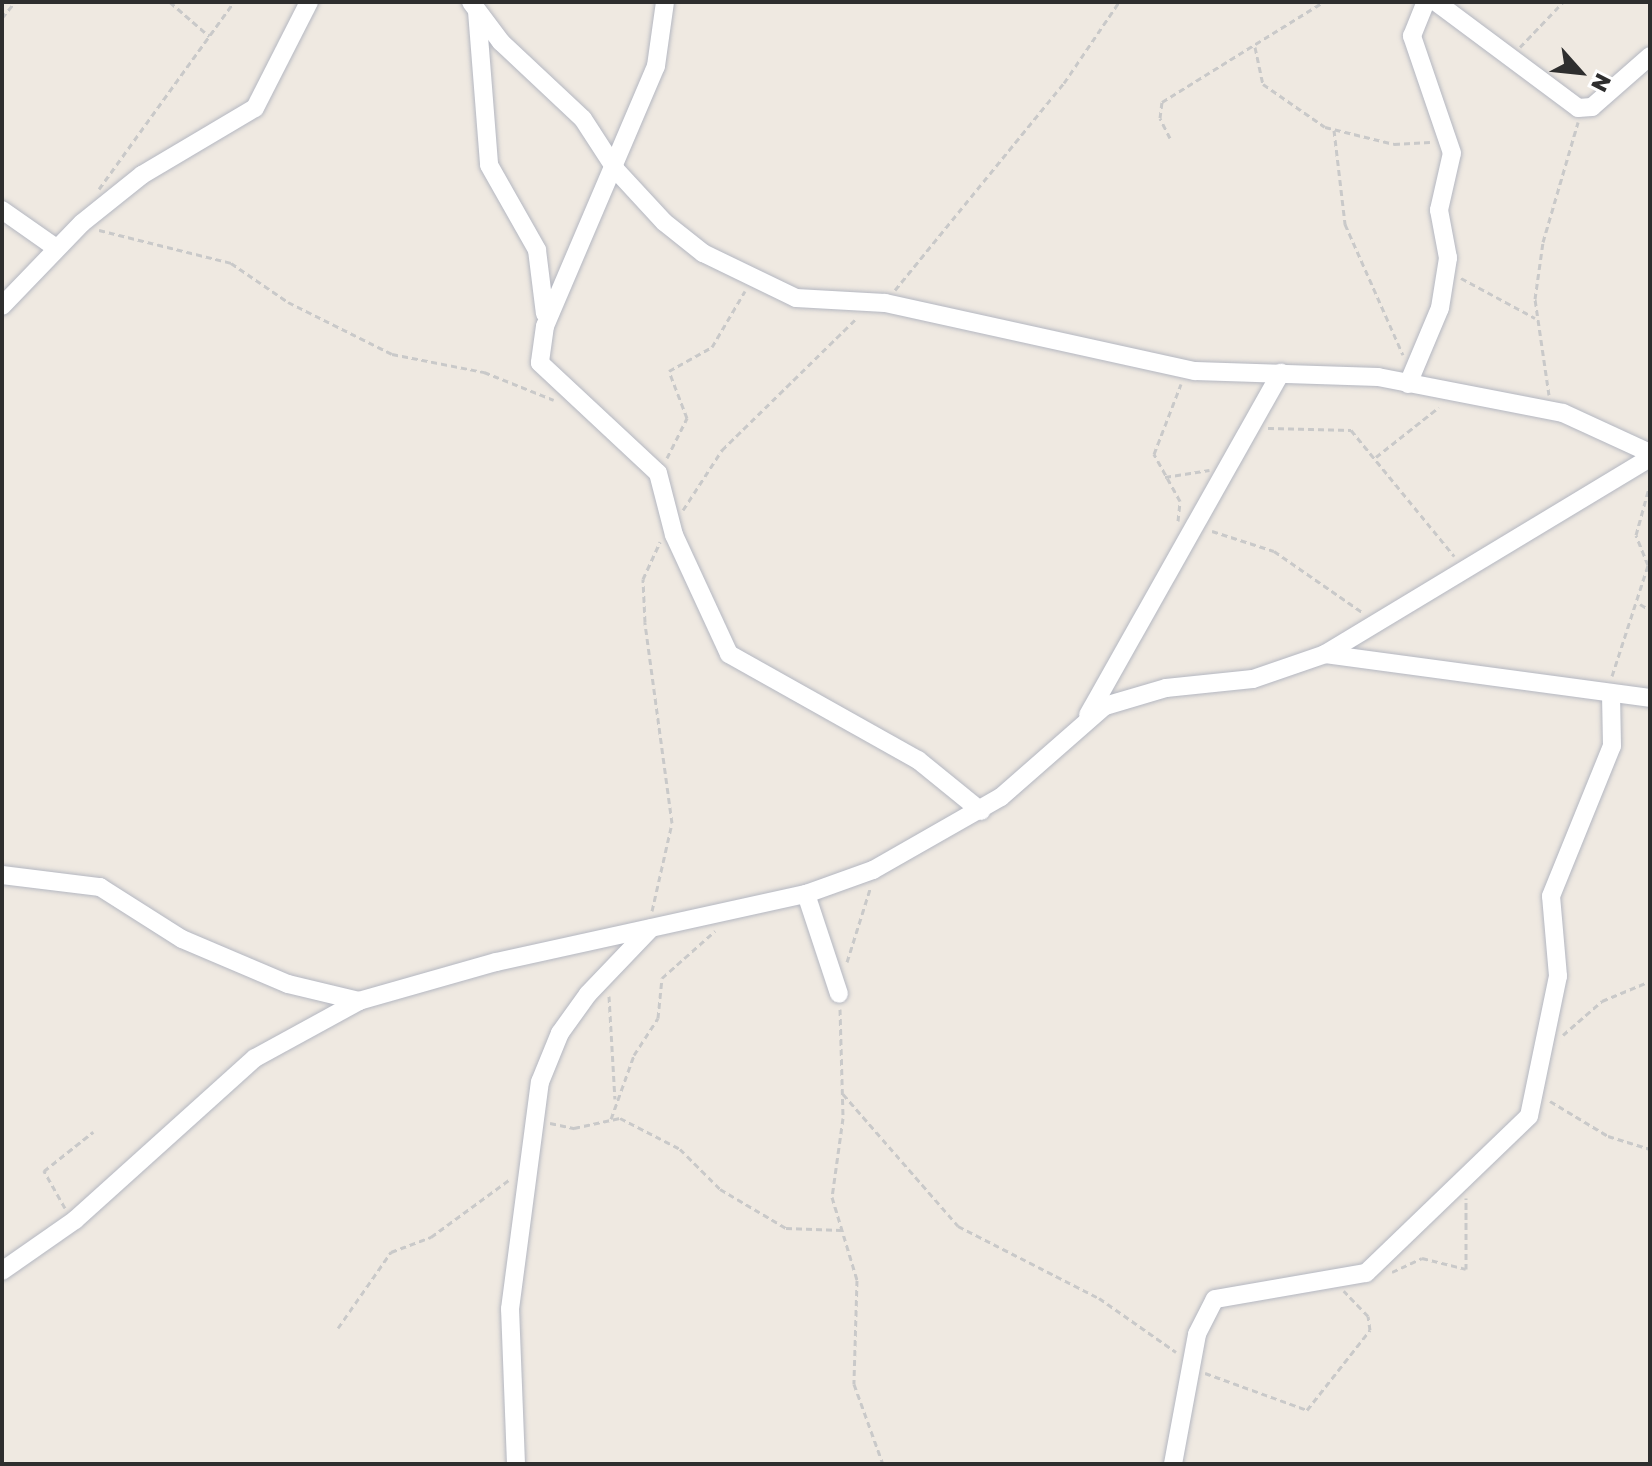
<!DOCTYPE html>
<style>
body{margin:0}
#map{position:relative;width:1652px;height:1466px;overflow:hidden;background:#efe9e1;font-family:"Golos Text",sans-serif}
div>[style]{position:absolute}
[style*='--x']{left:calc(var(--x)*1px);top:calc(var(--y)*1px);width:calc(var(--w)*1px);rotate:calc(var(--a)*1deg)}
.path>*{height:3px;margin-top:-1.5px;transform-origin:0;background:repeating-linear-gradient(90deg,#c9c9c9 0 6px,transparent 0 10px)}
.roads{filter:drop-shadow(0 0 2px #b4b7c1) drop-shadow(0 0 2px #b4b7c1)}
.street>*{height:18px;margin:-9px;padding:0 9px;transform-origin:9px;border-radius:9px;background:#fff}
span{translate:-50% -50%;white-space:nowrap;text-align:center;line-height:1.15;-webkit-text-stroke:8px #fff;paint-order:stroke}
.frame{position:absolute;inset:0;border:4px solid #2e2e2e;pointer-events:none}
.north{position:absolute;left:1540px;top:32px;width:80px;height:80px;-webkit-text-stroke:6px #fff;paint-order:stroke;rotate:117deg;font-size:22px;font-weight:700;line-height:32px;text-align:center;color:#2e2e2e}
.north::after{content:'';display:block;margin:auto;width:28px;height:36px;background:#2e2e2e;clip-path:polygon(50% 0,100% 100%,50% 72%,0 100%)}
</style>
<div id="map">
<div class="path">
<div style="--x:170;--y:2;--w:52;--a:41.1"></div>
<div style="--x:2;--y:18;--w:21;--a:-51"></div>
<div style="--x:1255;--y:47;--w:38;--a:78"></div>
<div style="--x:1263;--y:84;--w:75;--a:34.7"></div>
<div style="--x:1325;--y:127;--w:71;--a:13.8"></div>
<div style="--x:1394;--y:144;--w:36;--a:-3"></div>
<div style="--x:1520;--y:47;--w:62;--a:-46.3"></div>
<div style="--x:1334;--y:130;--w:95;--a:83.3"></div>
<div style="--x:1345;--y:224;--w:143;--a:66.1"></div>
<div style="--x:1170;--y:138;--w:22;--a:-117"></div>
<div style="--x:1160;--y:118;--w:16;--a:-83"></div>
<div style="--x:1162;--y:102;--w:190;--a:-31.8"></div>
<div style="--x:99;--y:189;--w:231;--a:-54.2"></div>
<div style="--x:99;--y:230;--w:136;--a:14"></div>
<div style="--x:231;--y:263;--w:69;--a:34.4"></div>
<div style="--x:288;--y:302;--w:116;--a:26.6"></div>
<div style="--x:392;--y:354;--w:94;--a:11.1"></div>
<div style="--x:484;--y:372;--w:75;--a:21.8"></div>
<div style="--x:1461;--y:278;--w:84;--a:28.4"></div>
<div style="--x:895;--y:290;--w:267;--a:-50.8"></div>
<div style="--x:1064;--y:83;--w:98;--a:-55.8"></div>
<div style="--x:1549;--y:395;--w:97;--a:-98.3"></div>
<div style="--x:1535;--y:299;--w:58;--a:-82"></div>
<div style="--x:1543;--y:242;--w:125;--a:-73.7"></div>
<div style="--x:1268;--y:428;--w:83;--a:1.4"></div>
<div style="--x:1351;--y:430;--w:163;--a:50.7"></div>
<div style="--x:1376;--y:457;--w:80;--a:-38.4"></div>
<div style="--x:667;--y:458;--w:45;--a:-63.4"></div>
<div style="--x:687;--y:418;--w:50;--a:-111"></div>
<div style="--x:669;--y:371;--w:49;--a:-29.2"></div>
<div style="--x:712;--y:347;--w:65;--a:-59.5"></div>
<div style="--x:1165;--y:477;--w:45;--a:-9"></div>
<div style="--x:683;--y:510;--w:72;--a:-57"></div>
<div style="--x:722;--y:450;--w:189;--a:-44.4"></div>
<div style="--x:1178;--y:521;--w:20;--a:-84"></div>
<div style="--x:1180;--y:501;--w:54;--a:-119"></div>
<div style="--x:1154;--y:454;--w:75;--a:-68.9"></div>
<div style="--x:1212;--y:531;--w:65;--a:17.9"></div>
<div style="--x:1274;--y:551;--w:107;--a:34.7"></div>
<div style="--x:1640;--y:604;--w:12;--a:31"></div>
<div style="--x:1612;--y:676;--w:117;--a:-72"></div>
<div style="--x:1648;--y:565;--w:32;--a:-112"></div>
<div style="--x:1636;--y:535;--w:53;--a:-74.6"></div>
<div style="--x:652;--y:911;--w:90;--a:-77.2"></div>
<div style="--x:672;--y:823;--w:203;--a:-97.7"></div>
<div style="--x:645;--y:622;--w:43;--a:-92.7"></div>
<div style="--x:643;--y:579;--w:41;--a:-65.3"></div>
<div style="--x:847;--y:962;--w:77;--a:-72.5"></div>
<div style="--x:609;--y:996;--w:103;--a:86.7"></div>
<div style="--x:840;--y:1009;--w:109;--a:88.4"></div>
<div style="--x:843;--y:1118;--w:80;--a:97.9"></div>
<div style="--x:832;--y:1197;--w:87;--a:73.2"></div>
<div style="--x:857;--y:1280;--w:104;--a:91.7"></div>
<div style="--x:854;--y:1384;--w:85;--a:70.1"></div>
<div style="--x:1563;--y:1035;--w:52;--a:-41.1"></div>
<div style="--x:1602;--y:1001;--w:52;--a:-22.6"></div>
<div style="--x:843;--y:1094;--w:175;--a:48.9"></div>
<div style="--x:958;--y:1226;--w:158;--a:27.1"></div>
<div style="--x:1099;--y:1298;--w:94;--a:35"></div>
<div style="--x:1550;--y:1101;--w:68;--a:31.1"></div>
<div style="--x:1608;--y:1136;--w:44;--a:17.2"></div>
<div style="--x:611;--y:1119;--w:68;--a:-70.2"></div>
<div style="--x:634;--y:1055;--w:44;--a:-57"></div>
<div style="--x:658;--y:1018;--w:40;--a:-84.3"></div>
<div style="--x:662;--y:978;--w:71;--a:-41.6"></div>
<div style="--x:550;--y:1123;--w:25;--a:12"></div>
<div style="--x:574;--y:1128;--w:47;--a:-12.3"></div>
<div style="--x:620;--y:1118;--w:68;--a:27.3"></div>
<div style="--x:680;--y:1149;--w:57;--a:45"></div>
<div style="--x:720;--y:1189;--w:77;--a:30.6"></div>
<div style="--x:786;--y:1228;--w:55;--a:2.1"></div>
<div style="--x:65;--y:1208;--w:43;--a:-119.6"></div>
<div style="--x:44;--y:1171;--w:63;--a:-38.5"></div>
<div style="--x:1392;--y:1272;--w:33;--a:-25"></div>
<div style="--x:1422;--y:1258;--w:45;--a:14"></div>
<div style="--x:1466;--y:1269;--w:71;--a:-90"></div>
<div style="--x:338;--y:1328;--w:93;--a:-55.1"></div>
<div style="--x:391;--y:1252;--w:43;--a:-20.6"></div>
<div style="--x:431;--y:1237;--w:97;--a:-36.2"></div>
<div style="--x:1205;--y:1373;--w:109;--a:19.9"></div>
<div style="--x:1307;--y:1410;--w:102;--a:-51.8"></div>
<div style="--x:1370;--y:1330;--w:14;--a:-98"></div>
<div style="--x:1368;--y:1316;--w:35;--a:-134"></div>
</div>
<div class="roads">
<div class="street">
<div style="--x:471;--y:2;--w:50;--a:53.1"></div>
<div style="--x:501;--y:42;--w:112;--a:43.2"></div>
<div style="--x:583;--y:119;--w:61;--a:57.1"></div>
<div style="--x:616;--y:170;--w:71;--a:47.3"></div>
<div style="--x:664;--y:222;--w:50;--a:38.5"></div>
<div style="--x:703;--y:253;--w:103;--a:25.8"></div>
<div style="--x:796;--y:298;--w:89;--a:3.2"></div>
<div style="--x:885;--y:303;--w:317;--a:12.4"></div>
<div style="--x:1195;--y:371;--w:183;--a:1.9"></div>
<div style="--x:1378;--y:377;--w:188;--a:11"></div>
<div style="--x:1563;--y:413;--w:96;--a:24.7"></div>
<div style="--x:665;--y:2;--w:65;--a:98"></div>
<div style="--x:656;--y:66;--w:283;--a:113.1"></div>
<div style="--x:545;--y:326;--w:37;--a:98"></div>
<div style="--x:540;--y:363;--w:161;--a:43"></div>
<div style="--x:658;--y:473;--w:64;--a:75.5"></div>
<div style="--x:674;--y:535;--w:131;--a:65.2"></div>
<div style="--x:729;--y:654;--w:217;--a:29.3"></div>
<div style="--x:918;--y:760;--w:81;--a:39"></div>
<div style="--x:1436;--y:2;--w:177;--a:36.7"></div>
<div style="--x:1578;--y:108;--w:14;--a:-4"></div>
<div style="--x:1592;--y:107;--w:77;--a:-41.3"></div>
<div style="--x:477;--y:11;--w:154;--a:85.5"></div>
<div style="--x:489;--y:165;--w:98;--a:60.5"></div>
<div style="--x:537;--y:250;--w:64;--a:82.9"></div>
<div style="--x:2;--y:210;--w:66;--a:35.1"></div>
<div style="--x:2;--y:306;--w:115;--a:-46.1"></div>
<div style="--x:82;--y:223;--w:77;--a:-38.7"></div>
<div style="--x:142;--y:175;--w:131;--a:-30.7"></div>
<div style="--x:255;--y:108;--w:119;--a:-63"></div>
<div style="--x:1408;--y:384;--w:82;--a:-67.2"></div>
<div style="--x:1440;--y:308;--w:51;--a:-80.9"></div>
<div style="--x:1448;--y:258;--w:49;--a:-100.6"></div>
<div style="--x:1439;--y:210;--w:58;--a:-77.2"></div>
<div style="--x:1452;--y:153;--w:124;--a:-108.9"></div>
<div style="--x:1412;--y:36;--w:37;--a:-68"></div>
<div style="--x:1325;--y:654;--w:328;--a:7.7"></div>
<div style="--x:1088;--y:715;--w:393;--a:-60.6"></div>
<div style="--x:2;--y:875;--w:99;--a:7"></div>
<div style="--x:100;--y:887;--w:97;--a:32.4"></div>
<div style="--x:182;--y:939;--w:115;--a:23"></div>
<div style="--x:288;--y:984;--w:73;--a:13.5"></div>
<div style="--x:806;--y:894;--w:105;--a:71.7"></div>
<div style="--x:2;--y:1271;--w:89;--a:-34.9"></div>
<div style="--x:75;--y:1220;--w:242;--a:-42"></div>
<div style="--x:255;--y:1058;--w:119;--a:-28.7"></div>
<div style="--x:359;--y:1001;--w:142;--a:-15.9"></div>
<div style="--x:496;--y:962;--w:317;--a:-12.4"></div>
<div style="--x:806;--y:894;--w:71;--a:-19.7"></div>
<div style="--x:873;--y:870;--w:147;--a:-29.7"></div>
<div style="--x:1001;--y:797;--w:138;--a:-41.2"></div>
<div style="--x:1105;--y:706;--w:64;--a:-16.4"></div>
<div style="--x:1166;--y:688;--w:87;--a:-5.9"></div>
<div style="--x:1253;--y:679;--w:76;--a:-19.1"></div>
<div style="--x:1325;--y:654;--w:380;--a:-31.1"></div>
<div style="--x:516;--y:1464;--w:155;--a:-92.2"></div>
<div style="--x:510;--y:1309;--w:229;--a:-82.5"></div>
<div style="--x:540;--y:1082;--w:53;--a:-67.8"></div>
<div style="--x:560;--y:1033;--w:48;--a:-54.3"></div>
<div style="--x:588;--y:994;--w:91;--a:-46.3"></div>
<div style="--x:1173;--y:1464;--w:132;--a:-79.5"></div>
<div style="--x:1197;--y:1334;--w:39;--a:-63"></div>
<div style="--x:1215;--y:1299;--w:153;--a:-9.8"></div>
<div style="--x:1366;--y:1273;--w:226;--a:-43.9"></div>
<div style="--x:1529;--y:1116;--w:143;--a:-78.3"></div>
<div style="--x:1558;--y:976;--w:80;--a:-95"></div>
<div style="--x:1551;--y:896;--w:162;--a:-67.9"></div>
<div style="--x:1612;--y:746;--w:51;--a:-91.1"></div>
</div>
</div>
<div class="frame"></div>
<div class="north">N</div>
</div>
